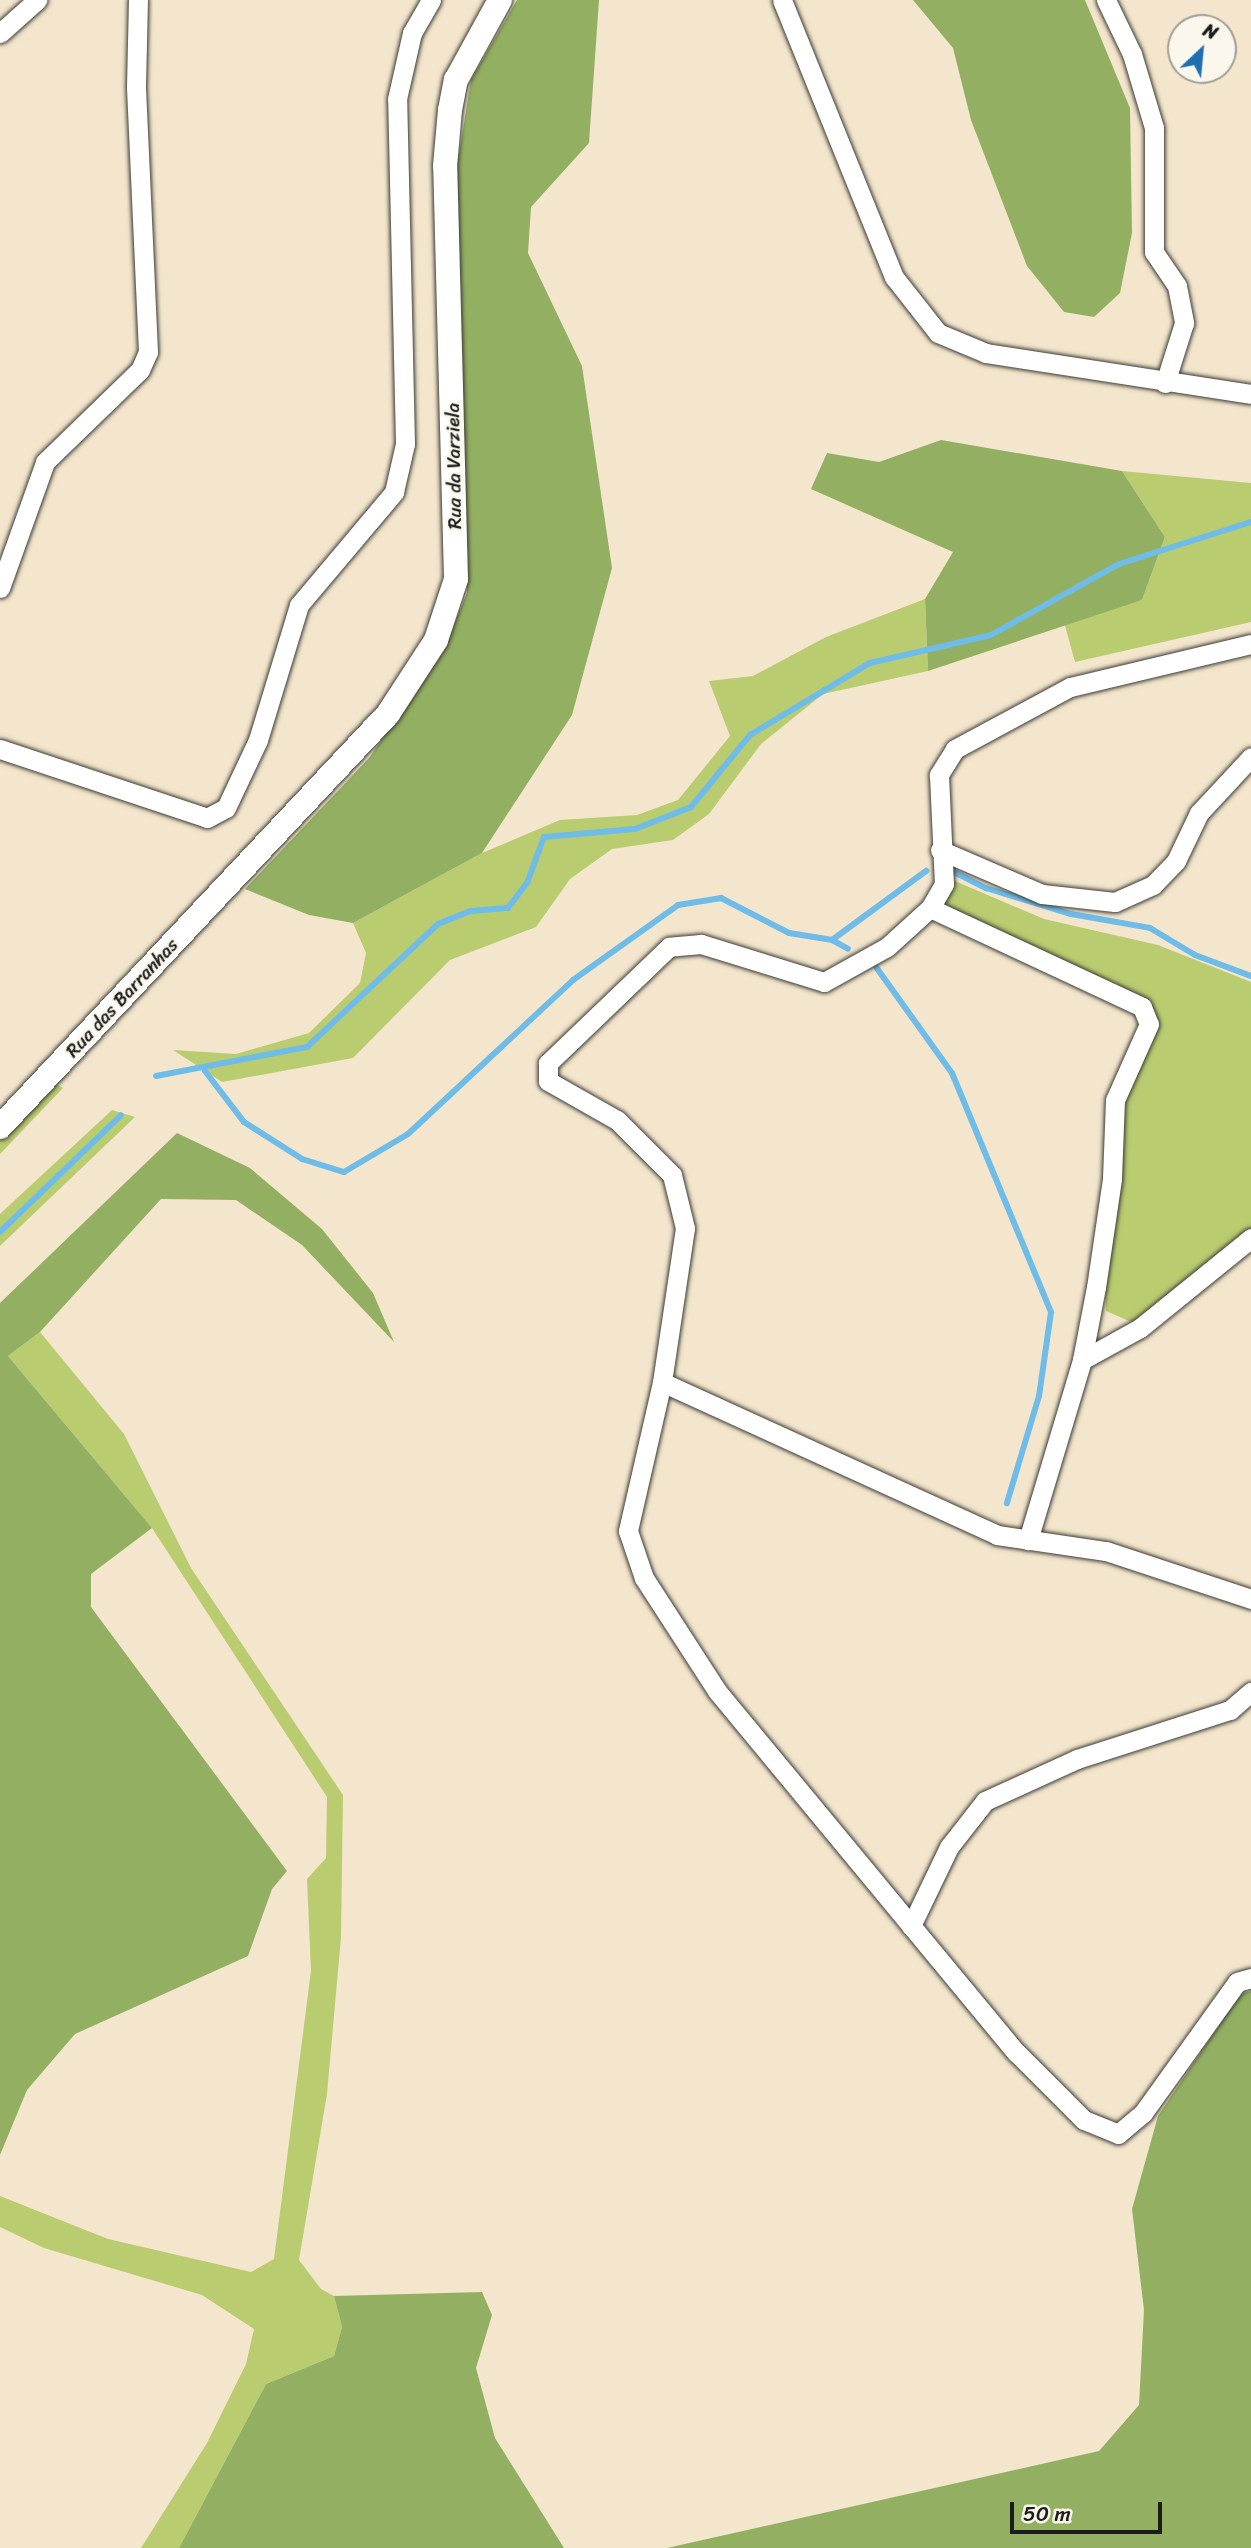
<!DOCTYPE html>
<style>
body{margin:0}
#map{position:relative;width:1251px;height:2548px;overflow:hidden;background:#f3e6cc;font-family:Sriracha,sans-serif}
div>[style]{position:absolute}
[style*='--x']{left:calc(var(--x)*1px);top:calc(var(--y)*1px);width:calc(var(--w)*1px);rotate:calc(var(--a)*1deg)}
.green>*{inset:0;background:#bacc70}
.forest>*{inset:0;background:#93b062}
.stream>*{height:6px;margin:-3px;padding:0 3px;transform-origin:3px;border-radius:3px;background:#6fbce9}
.roads{filter:drop-shadow(0 0 2px #3c3a36) drop-shadow(0 0 2px #3c3a36)}
.minor>*{height:19px;margin:-9.5px;padding:0 9.5px;transform-origin:9.5px;border-radius:9.5px;background:#fff}
.major>*{height:24px;margin:-12px;padding:0 12px;transform-origin:12px;border-radius:12px;background:#fff}
span{translate:-50% -50%;white-space:nowrap;text-align:center;line-height:1.15;-webkit-text-stroke:5px #fbf7ec;paint-order:stroke}
.street-label{font-size:19px;color:#1c1c1c}
.north{position:absolute;left:1167px;top:14px;width:70px;height:70px;box-sizing:border-box;background:#fbf7ec;border:2px solid #a29f99;border-radius:50%;rotate:26deg;font-size:19px;font-weight:700;line-height:28px;text-align:center;color:#1c1c1c}
.north::after{content:'';display:block;margin:auto;width:24px;height:32px;background:#1f6fb2;clip-path:polygon(50% 0,100% 100%,50% 72%,0 100%)}
.scale{position:absolute;left:1010px;top:2502px;width:152px;height:32px;box-sizing:border-box;border:4px solid #1c1c1c;border-top:0;padding-left:9px;font-size:21px;line-height:24px;white-space:nowrap;color:#1c1c1c;-webkit-text-stroke:5px #fbf7ec;paint-order:stroke}
</style>
<div id="map">
<div class="green">
<div style="clip-path:polygon(1122px 471px,1251px 483px,1251px 622px,1075px 662px,1064px 622px,1142px 600px,1165px 537px)"></div>
<div style="clip-path:polygon(925px 599px,928px 671px,823px 694px,761px 744px,709px 814px,673px 840px,612px 849px,570px 879px,536px 927px,450px 960px,353px 1058px,222px 1082px,173px 1050px,236px 1054px,309px 1033px,360px 983px,366px 953px,353px 923px,482px 853px,560px 820px,637px 815px,678px 800px,730px 736px,709px 681px,753px 676px,826px 637px)"></div>
<div style="clip-path:polygon(955px 881px,1044px 919px,1158px 945px,1251px 982px,1251px 1232px,1136px 1324px,1106px 1311px,1103px 1241px,1117px 1212px,1116px 1114px,1153px 1014px,1151px 1003px,943px 907px)"></div>
<div style="clip-path:polygon(55px 1084px,63px 1088px,0 1154px,0 1140px)"></div>
<div style="clip-path:polygon(112px 1110px,135px 1117px,0 1246px,0 1214px)"></div>
<div style="clip-path:polygon(40px 1332px,124px 1434px,191px 1568px,343px 1795px,341px 1937px,327px 2094px,299px 2260px,321px 2289px,334px 2296px,342px 2327px,334px 2356px,266px 2384px,179px 2548px,141px 2548px,207px 2443px,246px 2364px,254px 2329px,202px 2295px,44px 2248px,0 2227px,0 2196px,108px 2239px,251px 2272px,274px 2259px,311px 1971px,307px 1879px,326px 1858px,327px 1797px,152px 1528px,8px 1356px)"></div>
</div>
<div class="forest">
<div style="clip-path:polygon(517px 0,599px 0,589px 143px,531px 207px,528px 253px,582px 366px,612px 568px,572px 715px,482px 853px,353px 923px,309px 915px,245px 889px,369px 758px,443px 652px,467px 593px,456px 173px,471px 80px)"></div>
<div style="clip-path:polygon(913px 0,1085px 0,1130px 108px,1132px 233px,1120px 293px,1094px 317px,1064px 312px,1027px 266px,971px 120px,953px 48px)"></div>
<div style="clip-path:polygon(941px 440px,1122px 471px,1165px 537px,1142px 600px,928px 671px,925px 599px,953px 552px,811px 489px,827px 453px,879px 462px)"></div>
<div style="clip-path:polygon(177px 1133px,250px 1168px,322px 1229px,373px 1293px,394px 1342px,302px 1245px,236px 1200px,161px 1199px,40px 1332px,8px 1356px,152px 1528px,91px 1574px,91px 1607px,287px 1871px,272px 1889px,248px 1956px,75px 2034px,27px 2090px,0 2155px,0 1303px)"></div>
<div style="clip-path:polygon(1251px 1991px,1251px 2548px,667px 2548px,1099px 2451px,1139px 2405px,1144px 2310px,1132px 2209px,1158px 2116px,1240px 1994px)"></div>
<div style="clip-path:polygon(482px 2292px,492px 2315px,476px 2368px,495px 2438px,564px 2548px,179px 2548px,266px 2384px,334px 2356px,342px 2327px,334px 2296px)"></div>
</div>
<div class="stream">
<div style="--x:956;--y:873;--w:34;--a:27"></div>
<div style="--x:986;--y:888;--w:89;--a:17"></div>
<div style="--x:1071;--y:914;--w:80;--a:10"></div>
<div style="--x:1150;--y:928;--w:52;--a:31"></div>
<div style="--x:1195;--y:955;--w:60;--a:20.6"></div>
<div style="--x:832;--y:940;--w:18;--a:29"></div>
<div style="--x:876;--y:967;--w:130;--a:54.4"></div>
<div style="--x:952;--y:1073;--w:259;--a:67.5"></div>
<div style="--x:1051;--y:1312;--w:85;--a:98.1"></div>
<div style="--x:1039;--y:1396;--w:112;--a:106.7"></div>
<div style="--x:205;--y:1071;--w:64;--a:52.6"></div>
<div style="--x:244;--y:1122;--w:69;--a:32.5"></div>
<div style="--x:302;--y:1159;--w:44;--a:17.2"></div>
<div style="--x:344;--y:1172;--w:74;--a:-30.7"></div>
<div style="--x:408;--y:1134;--w:226;--a:-43"></div>
<div style="--x:573;--y:980;--w:129;--a:-35.5"></div>
<div style="--x:678;--y:905;--w:44;--a:-9.2"></div>
<div style="--x:721;--y:898;--w:76;--a:27.2"></div>
<div style="--x:789;--y:933;--w:44;--a:9.2"></div>
<div style="--x:832;--y:940;--w:117;--a:-36.3"></div>
<div style="--x:156;--y:1076;--w:154;--a:-10.9"></div>
<div style="--x:307;--y:1047;--w:180;--a:-43.2"></div>
<div style="--x:438;--y:924;--w:35;--a:-22"></div>
<div style="--x:471;--y:911;--w:37;--a:-5"></div>
<div style="--x:508;--y:908;--w:31;--a:-53"></div>
<div style="--x:527;--y:883;--w:49;--a:-69.7"></div>
<div style="--x:544;--y:837;--w:91;--a:-5"></div>
<div style="--x:635;--y:829;--w:60;--a:-21.4"></div>
<div style="--x:691;--y:807;--w:93;--a:-50.7"></div>
<div style="--x:750;--y:735;--w:140;--a:-31"></div>
<div style="--x:870;--y:663;--w:124;--a:-13"></div>
<div style="--x:991;--y:635;--w:146;--a:-29"></div>
<div style="--x:1119;--y:564;--w:139;--a:-17.7"></div>
<div style="--x:0;--y:1232;--w:168;--a:-44"></div>
</div>
<div class="roads">
<div class="minor">
<div style="--x:782;--y:0;--w:299;--a:68"></div>
<div style="--x:894;--y:277;--w:71;--a:51.8"></div>
<div style="--x:938;--y:333;--w:52;--a:22.6"></div>
<div style="--x:986;--y:353;--w:268;--a:8.8"></div>
<div style="--x:1106;--y:0;--w:60;--a:64.3"></div>
<div style="--x:1132;--y:54;--w:77;--a:73.4"></div>
<div style="--x:1154;--y:128;--w:124;--a:90"></div>
<div style="--x:1154;--y:252;--w:41;--a:55.9"></div>
<div style="--x:1177;--y:286;--w:38;--a:79"></div>
<div style="--x:1184;--y:323;--w:63;--a:107.6"></div>
<div style="--x:0;--y:33;--w:50;--a:-41.7"></div>
<div style="--x:0;--y:588;--w:134;--a:-70.3"></div>
<div style="--x:45;--y:462;--w:132;--a:-44.1"></div>
<div style="--x:140;--y:370;--w:20;--a:-66"></div>
<div style="--x:148;--y:352;--w:265;--a:-92.6"></div>
<div style="--x:136;--y:87;--w:87;--a:-88.7"></div>
<div style="--x:1251;--y:644;--w:186;--a:166.6"></div>
<div style="--x:1070;--y:687;--w:131;--a:151.7"></div>
<div style="--x:955;--y:749;--w:31;--a:122"></div>
<div style="--x:939;--y:775;--w:109;--a:87.4"></div>
<div style="--x:944;--y:884;--w:28;--a:120"></div>
<div style="--x:930;--y:908;--w:58;--a:137.8"></div>
<div style="--x:887;--y:947;--w:72;--a:150.9"></div>
<div style="--x:824;--y:982;--w:129;--a:-162.8"></div>
<div style="--x:701;--y:944;--w:32;--a:175"></div>
<div style="--x:669;--y:947;--w:168;--a:136.2"></div>
<div style="--x:548;--y:1063;--w:18;--a:90"></div>
<div style="--x:548;--y:1081;--w:79;--a:29.5"></div>
<div style="--x:617;--y:1120;--w:78;--a:45"></div>
<div style="--x:672;--y:1175;--w:55;--a:76.2"></div>
<div style="--x:685;--y:1228;--w:156;--a:98.5"></div>
<div style="--x:662;--y:1382;--w:153;--a:102.9"></div>
<div style="--x:628;--y:1531;--w:50;--a:71.2"></div>
<div style="--x:644;--y:1578;--w:135;--a:57.1"></div>
<div style="--x:717;--y:1691;--w:470;--a:50.4"></div>
<div style="--x:1017;--y:2053;--w:95;--a:45"></div>
<div style="--x:1084;--y:2120;--w:37;--a:22"></div>
<div style="--x:1118;--y:2134;--w:33;--a:-40"></div>
<div style="--x:1143;--y:2113;--w:161;--a:-54.3"></div>
<div style="--x:1237;--y:1982;--w:15;--a:-16"></div>
<div style="--x:0;--y:749;--w:218;--a:18.4"></div>
<div style="--x:207;--y:818;--w:21;--a:-28"></div>
<div style="--x:226;--y:808;--w:75;--a:-64.8"></div>
<div style="--x:258;--y:740;--w:141;--a:-73.1"></div>
<div style="--x:299;--y:605;--w:148;--a:-49.9"></div>
<div style="--x:394;--y:492;--w:49;--a:-77.1"></div>
<div style="--x:405;--y:444;--w:345;--a:-91.3"></div>
<div style="--x:397;--y:99;--w:68;--a:-77.2"></div>
<div style="--x:412;--y:33;--w:38;--a:-60"></div>
<div style="--x:940;--y:850;--w:111;--a:23.3"></div>
<div style="--x:1042;--y:894;--w:73;--a:6.3"></div>
<div style="--x:1115;--y:902;--w:42;--a:-24.1"></div>
<div style="--x:1153;--y:885;--w:33;--a:-46"></div>
<div style="--x:1176;--y:861;--w:53;--a:-64.4"></div>
<div style="--x:1199;--y:813;--w:76;--a:-47.1"></div>
<div style="--x:930;--y:908;--w:234;--a:25"></div>
<div style="--x:1142;--y:1007;--w:18;--a:68"></div>
<div style="--x:1149;--y:1024;--w:83;--a:114.1"></div>
<div style="--x:1115;--y:1100;--w:79;--a:92.2"></div>
<div style="--x:1112;--y:1179;--w:109;--a:98.4"></div>
<div style="--x:1096;--y:1287;--w:74;--a:100.9"></div>
<div style="--x:1082;--y:1360;--w:188;--a:106.7"></div>
<div style="--x:1082;--y:1360;--w:66;--a:-28.9"></div>
<div style="--x:1140;--y:1328;--w:143;--a:-39"></div>
<div style="--x:662;--y:1382;--w:368;--a:24.5"></div>
<div style="--x:997;--y:1535;--w:110;--a:8.4"></div>
<div style="--x:1106;--y:1551;--w:153;--a:18.3"></div>
<div style="--x:911;--y:1926;--w:88;--a:-64.3"></div>
<div style="--x:949;--y:1847;--w:58;--a:-52"></div>
<div style="--x:985;--y:1801;--w:101;--a:-24.5"></div>
<div style="--x:1077;--y:1759;--w:161;--a:-17.8"></div>
<div style="--x:1230;--y:1710;--w:28;--a:-41"></div>
</div>
<div class="major">
<div style="--x:0;--y:1127;--w:567;--a:-46.79"></div>
<div style="--x:388;--y:714;--w:88;--a:-57"></div>
<div style="--x:436;--y:640;--w:64;--a:-71.8"></div>
<div style="--x:456;--y:579;--w:413;--a:-91.5"></div>
<div style="--x:445;--y:166;--w:56;--a:-84.9"></div>
<div style="--x:450;--y:110;--w:31;--a:-79"></div>
<div style="--x:456;--y:80;--w:91;--a:-61.2"></div>
</div>
</div>
<div class="street-label">
<span style="left:454px;top:466px;rotate:-91deg">Rua da Varziela</span>
<span style="left:122px;top:998px;rotate:-47deg">Rua das Barranhas</span>
</div>
<div class="north">N</div>
<div class="scale">50 m</div>
</div>
